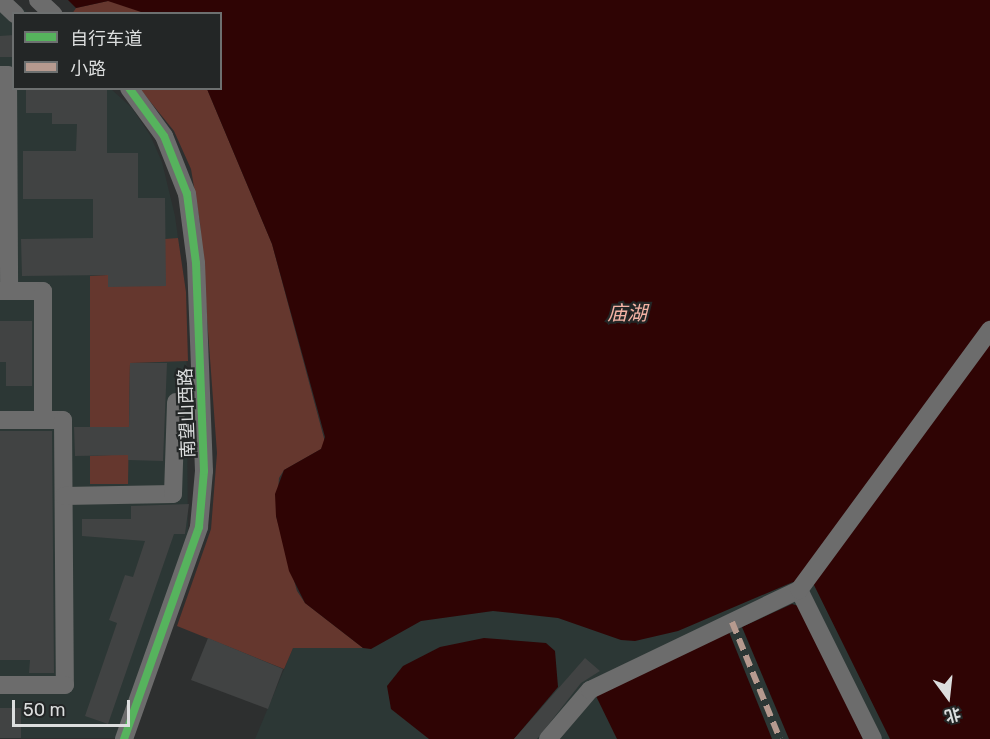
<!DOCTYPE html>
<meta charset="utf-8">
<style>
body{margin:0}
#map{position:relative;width:990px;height:739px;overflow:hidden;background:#2d2f2f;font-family:Rubik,"Noto Sans SC",sans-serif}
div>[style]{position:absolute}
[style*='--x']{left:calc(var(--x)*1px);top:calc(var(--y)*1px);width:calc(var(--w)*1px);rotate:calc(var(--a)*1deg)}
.built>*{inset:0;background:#2c3735}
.green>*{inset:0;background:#65372e}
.water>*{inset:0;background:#2f0404}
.building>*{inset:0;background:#414343}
.minor>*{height:18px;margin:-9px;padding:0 9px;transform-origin:9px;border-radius:9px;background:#6c6c6c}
.quiet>*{height:6px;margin-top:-3px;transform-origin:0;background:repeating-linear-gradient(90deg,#b69a8f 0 12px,transparent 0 18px)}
.cycleway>*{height:8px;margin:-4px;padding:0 4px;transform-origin:4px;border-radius:4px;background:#56b35d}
span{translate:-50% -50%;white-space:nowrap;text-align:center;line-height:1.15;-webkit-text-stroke:4.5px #232626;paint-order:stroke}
.street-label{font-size:18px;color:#dcdede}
.water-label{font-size:20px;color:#f3b2a4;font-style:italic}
.legend{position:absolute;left:12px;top:12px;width:210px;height:78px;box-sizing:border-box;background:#232626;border:2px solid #6d7070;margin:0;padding:8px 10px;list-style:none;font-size:18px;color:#dcdede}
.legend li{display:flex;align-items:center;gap:12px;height:30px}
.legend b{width:30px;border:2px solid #6d7070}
.north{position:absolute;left:918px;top:667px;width:60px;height:60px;-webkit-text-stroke:4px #232626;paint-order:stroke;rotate:165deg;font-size:16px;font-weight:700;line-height:24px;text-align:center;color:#dcdede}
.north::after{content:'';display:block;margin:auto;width:21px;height:27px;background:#dcdede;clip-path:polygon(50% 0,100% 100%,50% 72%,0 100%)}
.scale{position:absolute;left:12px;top:700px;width:118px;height:27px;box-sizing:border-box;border:3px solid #dcdede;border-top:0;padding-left:8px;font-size:18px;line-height:21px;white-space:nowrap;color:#dcdede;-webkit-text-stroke:4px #232626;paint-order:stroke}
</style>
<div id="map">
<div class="built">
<div style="clip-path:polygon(0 0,13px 0,28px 13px,14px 14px,14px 88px,111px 89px,132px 108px,150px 135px,162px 162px,175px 216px,186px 296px,188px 534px,117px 738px,0 738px)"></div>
<div style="clip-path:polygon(801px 558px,926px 739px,255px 739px,293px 648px,374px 599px)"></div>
</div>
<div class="green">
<div style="clip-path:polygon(108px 1px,121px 2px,144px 13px,72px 14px,76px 8px)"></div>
<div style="clip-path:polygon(140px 89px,207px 89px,272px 244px,325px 442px,321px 449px,284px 470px,279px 478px,276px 516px,297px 591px,305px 603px,363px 648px,293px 648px,284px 669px,177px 626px,211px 529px,217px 453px,200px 223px,191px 169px,174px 131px)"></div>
<div style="clip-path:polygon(178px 238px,186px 292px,188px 361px,130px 363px,128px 484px,90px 484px,90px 456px,112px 455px,112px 428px,90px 427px,90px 276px,108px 275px,165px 239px)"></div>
</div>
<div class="water">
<div style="clip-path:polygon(68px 0,990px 0,990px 739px,890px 739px,813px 583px,793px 582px,678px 631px,635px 641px,621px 640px,558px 618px,493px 611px,421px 621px,371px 649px,363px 648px,305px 603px,289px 571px,276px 516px,275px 494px,284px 470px,321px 449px,325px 437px,272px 244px,207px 89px,220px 88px,220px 14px,144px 13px,108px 1px,76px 8px)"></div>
<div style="clip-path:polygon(792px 604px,802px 607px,863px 739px,789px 739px,742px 627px)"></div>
<div style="clip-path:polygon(729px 632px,772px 739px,617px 739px,596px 696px)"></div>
<div style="clip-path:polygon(484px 638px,546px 643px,555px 651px,558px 687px,514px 739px,429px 739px,391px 709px,387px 686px,403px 666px,440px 647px)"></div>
</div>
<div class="building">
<div style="clip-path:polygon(14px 35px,14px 57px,0 57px,0 36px)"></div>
<div style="clip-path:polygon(26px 90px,107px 90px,107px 153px,138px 153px,138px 198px,165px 198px,166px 286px,108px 287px,108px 275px,22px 276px,21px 239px,93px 238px,93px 199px,23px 199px,23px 151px,76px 151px,77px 124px,52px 124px,52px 113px,26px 113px)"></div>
<div style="clip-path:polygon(0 321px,32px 321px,32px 386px,6px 386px,6px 362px,0 362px)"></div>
<div style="clip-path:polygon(130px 363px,167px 363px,163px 461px,128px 460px,128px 455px,75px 456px,74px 427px,129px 427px)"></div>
<div style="clip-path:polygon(0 431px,52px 431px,54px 673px,29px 673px,30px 660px,0 660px)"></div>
<div style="clip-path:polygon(189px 504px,185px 534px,174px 534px,108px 724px,85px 716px,117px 623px,109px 620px,125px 575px,133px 577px,145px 541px,82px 536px,82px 519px,131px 519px,131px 506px)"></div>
<div style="clip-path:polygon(208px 638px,283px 669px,268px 709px,191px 680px)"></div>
<div style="clip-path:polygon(585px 658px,600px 671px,581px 683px,537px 739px,514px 739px)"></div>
<div style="clip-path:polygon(0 708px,21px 708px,21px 738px,0 738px)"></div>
</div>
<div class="minor">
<div style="--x:0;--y:0;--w:21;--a:43"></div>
<div style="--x:38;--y:0;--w:21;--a:43"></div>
<div style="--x:0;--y:75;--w:8;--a:0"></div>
<div style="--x:8;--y:75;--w:216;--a:89.7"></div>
<div style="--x:0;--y:291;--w:43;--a:0"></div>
<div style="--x:43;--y:291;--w:129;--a:90"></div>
<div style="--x:0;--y:420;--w:63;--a:0"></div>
<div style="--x:63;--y:420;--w:265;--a:89.6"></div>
<div style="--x:65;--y:685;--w:65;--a:180"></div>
<div style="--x:64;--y:496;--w:109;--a:-1.1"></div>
<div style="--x:173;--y:494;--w:92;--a:-88.1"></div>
<div style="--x:799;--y:590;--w:166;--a:63.6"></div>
<div style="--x:124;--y:739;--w:225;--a:-70.5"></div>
<div style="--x:199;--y:527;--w:56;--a:-84.9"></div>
<div style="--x:204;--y:471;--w:208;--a:-92.2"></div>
<div style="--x:196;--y:263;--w:70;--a:-97.4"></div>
<div style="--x:187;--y:194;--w:62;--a:-111.6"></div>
<div style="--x:164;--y:136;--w:59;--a:-126.1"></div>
<div style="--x:548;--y:739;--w:65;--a:-49.4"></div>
<div style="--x:590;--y:690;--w:232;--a:-25.6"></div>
<div style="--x:799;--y:590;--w:323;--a:-53.7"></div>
</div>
<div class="quiet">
<div style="--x:732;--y:622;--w:126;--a:67.7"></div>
</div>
<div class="cycleway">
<div style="--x:124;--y:739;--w:225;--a:-70.5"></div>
<div style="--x:199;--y:527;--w:56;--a:-84.9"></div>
<div style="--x:204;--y:471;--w:208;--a:-92.2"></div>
<div style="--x:196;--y:263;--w:70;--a:-97.4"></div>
<div style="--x:187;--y:194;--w:62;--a:-111.6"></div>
<div style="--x:164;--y:136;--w:59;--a:-126.1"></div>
</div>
<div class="street-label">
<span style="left:187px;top:413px;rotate:-92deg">南望山西路</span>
</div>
<div class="water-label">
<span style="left:627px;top:313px">庙湖</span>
</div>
<ul class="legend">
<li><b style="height:8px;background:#56b35d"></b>自行车道</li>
<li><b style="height:8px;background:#b69a8f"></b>小路</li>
</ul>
<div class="north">北</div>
<div class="scale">50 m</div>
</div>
